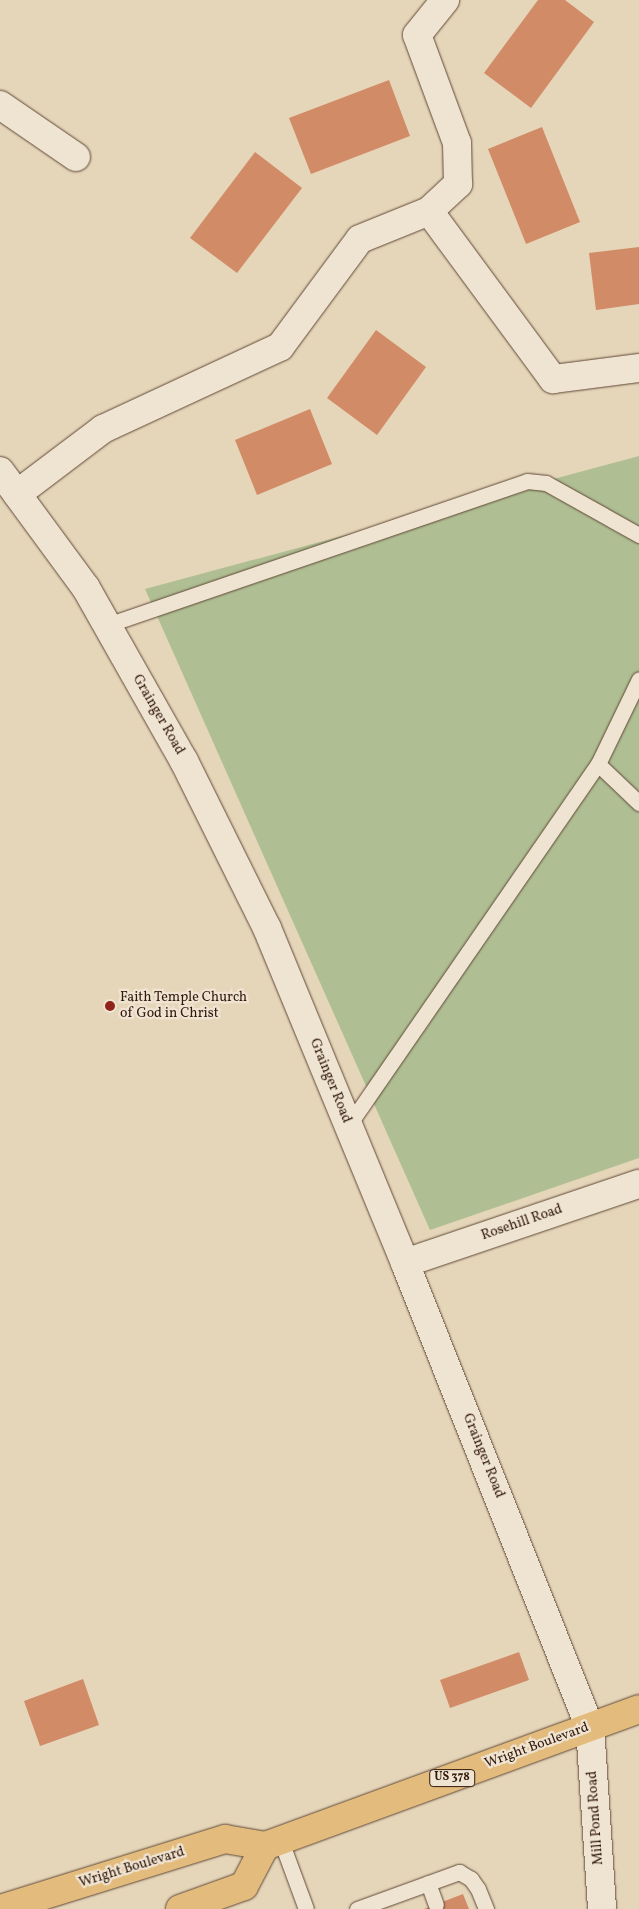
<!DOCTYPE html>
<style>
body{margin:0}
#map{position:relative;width:639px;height:1909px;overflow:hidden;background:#e6d6b9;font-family:Vollkorn,serif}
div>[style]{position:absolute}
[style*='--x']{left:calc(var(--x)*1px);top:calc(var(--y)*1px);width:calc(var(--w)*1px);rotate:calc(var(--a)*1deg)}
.green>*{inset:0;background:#b0bf93}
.building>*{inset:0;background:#d18b67}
.roads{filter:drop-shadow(0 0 1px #5f4837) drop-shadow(0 0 1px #5f4837)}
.lane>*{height:15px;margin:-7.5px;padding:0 7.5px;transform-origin:7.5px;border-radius:7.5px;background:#efe4d2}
.street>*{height:28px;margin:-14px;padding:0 14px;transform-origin:14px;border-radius:14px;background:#efe4d2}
.secondary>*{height:28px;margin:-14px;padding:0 14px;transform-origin:14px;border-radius:14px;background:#efe4d2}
.highway>*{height:28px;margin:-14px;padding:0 14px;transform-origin:14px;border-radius:14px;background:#e3bb7c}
.dots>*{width:14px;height:14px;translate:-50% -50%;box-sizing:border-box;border:2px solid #efe4d2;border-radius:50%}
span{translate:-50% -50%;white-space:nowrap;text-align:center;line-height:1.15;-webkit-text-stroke:4.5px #efe4d2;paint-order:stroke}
.shield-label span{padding:1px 4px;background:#efe4d2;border:1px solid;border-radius:4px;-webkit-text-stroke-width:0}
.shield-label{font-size:12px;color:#32190c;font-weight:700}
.street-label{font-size:14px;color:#32190c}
.poi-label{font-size:14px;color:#32190c}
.left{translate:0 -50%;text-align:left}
</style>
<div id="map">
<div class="green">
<div style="clip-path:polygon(639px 456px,639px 1158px,430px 1230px,145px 589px)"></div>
</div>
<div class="building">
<div style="clip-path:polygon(538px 0,565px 0,594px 22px,531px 108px,484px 73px)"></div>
<div style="clip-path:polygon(389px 80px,410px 136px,311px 174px,289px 118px)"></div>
<div style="clip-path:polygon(542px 127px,580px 222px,526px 244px,488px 149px)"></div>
<div style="clip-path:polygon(255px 152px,302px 188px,237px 273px,190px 238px)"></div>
<div style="clip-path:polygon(639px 247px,639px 304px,596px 310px,589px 253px)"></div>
<div style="clip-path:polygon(376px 330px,426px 367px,377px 435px,327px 398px)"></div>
<div style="clip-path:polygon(310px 409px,332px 464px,257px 495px,235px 440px)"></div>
<div style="clip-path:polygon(519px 1652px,529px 1680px,450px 1708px,440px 1680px)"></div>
<div style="clip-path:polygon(83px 1679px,99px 1725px,40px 1746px,24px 1701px)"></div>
<div style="clip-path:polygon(463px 1894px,469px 1909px,424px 1909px)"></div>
</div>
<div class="roads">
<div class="lane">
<div style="--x:107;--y:625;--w:444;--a:-18.9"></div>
<div style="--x:527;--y:481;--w:19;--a:6"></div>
<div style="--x:546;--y:483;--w:107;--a:29.2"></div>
<div style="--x:598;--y:764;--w:57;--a:43.6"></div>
<div style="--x:348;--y:1126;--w:440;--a:-55.4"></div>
<div style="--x:598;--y:764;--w:94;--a:-64.2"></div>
<div style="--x:281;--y:1841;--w:72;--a:69.8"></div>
<div style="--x:428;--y:1883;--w:23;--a:70"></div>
<div style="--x:357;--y:1909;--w:109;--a:-19.9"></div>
<div style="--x:459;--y:1872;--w:14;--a:30"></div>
<div style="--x:471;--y:1879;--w:12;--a:55"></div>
<div style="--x:478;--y:1889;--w:22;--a:68"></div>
</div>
<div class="street">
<div style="--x:0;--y:105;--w:92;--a:34.4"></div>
<div style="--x:429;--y:211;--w:40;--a:-43"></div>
<div style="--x:458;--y:184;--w:41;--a:-91.4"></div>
<div style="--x:457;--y:143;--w:115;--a:-110.3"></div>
<div style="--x:417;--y:35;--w:45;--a:-51.3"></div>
<div style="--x:0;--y:471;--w:145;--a:53.7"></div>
<div style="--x:86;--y:588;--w:199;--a:60.5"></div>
<div style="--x:184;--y:761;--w:186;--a:63.6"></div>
<div style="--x:267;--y:928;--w:362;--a:67.6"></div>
<div style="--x:405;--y:1263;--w:500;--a:68.3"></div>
<div style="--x:17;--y:494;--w:108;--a:-37.1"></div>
<div style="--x:103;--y:429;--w:195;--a:-24.9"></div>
<div style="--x:280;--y:347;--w:134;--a:-53.5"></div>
<div style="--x:360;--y:239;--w:74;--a:-22.1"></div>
<div style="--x:429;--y:211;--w:209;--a:53.6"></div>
<div style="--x:553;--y:379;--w:87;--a:-7.3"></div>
<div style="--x:405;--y:1263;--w:247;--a:-18.7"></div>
</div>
<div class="secondary">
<div style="--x:590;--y:1727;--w:182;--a:86.2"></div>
</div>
<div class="highway">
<div style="--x:0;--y:1909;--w:236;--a:-17.3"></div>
<div style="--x:225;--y:1839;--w:41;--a:9.9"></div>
<div style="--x:265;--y:1846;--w:398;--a:-20.1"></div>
<div style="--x:180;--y:1909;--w:68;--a:-19.8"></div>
<div style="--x:244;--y:1886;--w:45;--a:-62.3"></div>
</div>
</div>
<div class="dots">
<div style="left:110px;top:1006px;background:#8f2418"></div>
</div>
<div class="shield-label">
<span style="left:452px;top:1778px">US 378</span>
</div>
<div class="street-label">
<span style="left:158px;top:715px;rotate:60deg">Grainger Road</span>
<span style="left:330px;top:1081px;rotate:68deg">Grainger Road</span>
<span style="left:522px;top:1223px;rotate:-19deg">Rosehill Road</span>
<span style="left:483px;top:1456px;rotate:68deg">Grainger Road</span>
<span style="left:537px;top:1746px;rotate:-20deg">Wright Boulevard</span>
<span style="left:596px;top:1818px;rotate:-94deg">Mill Pond Road</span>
<span style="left:132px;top:1868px;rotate:-17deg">Wright Boulevard</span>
</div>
<div class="poi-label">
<span class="left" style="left:120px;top:1006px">Faith Temple Church<br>of God in Christ</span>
</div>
</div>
